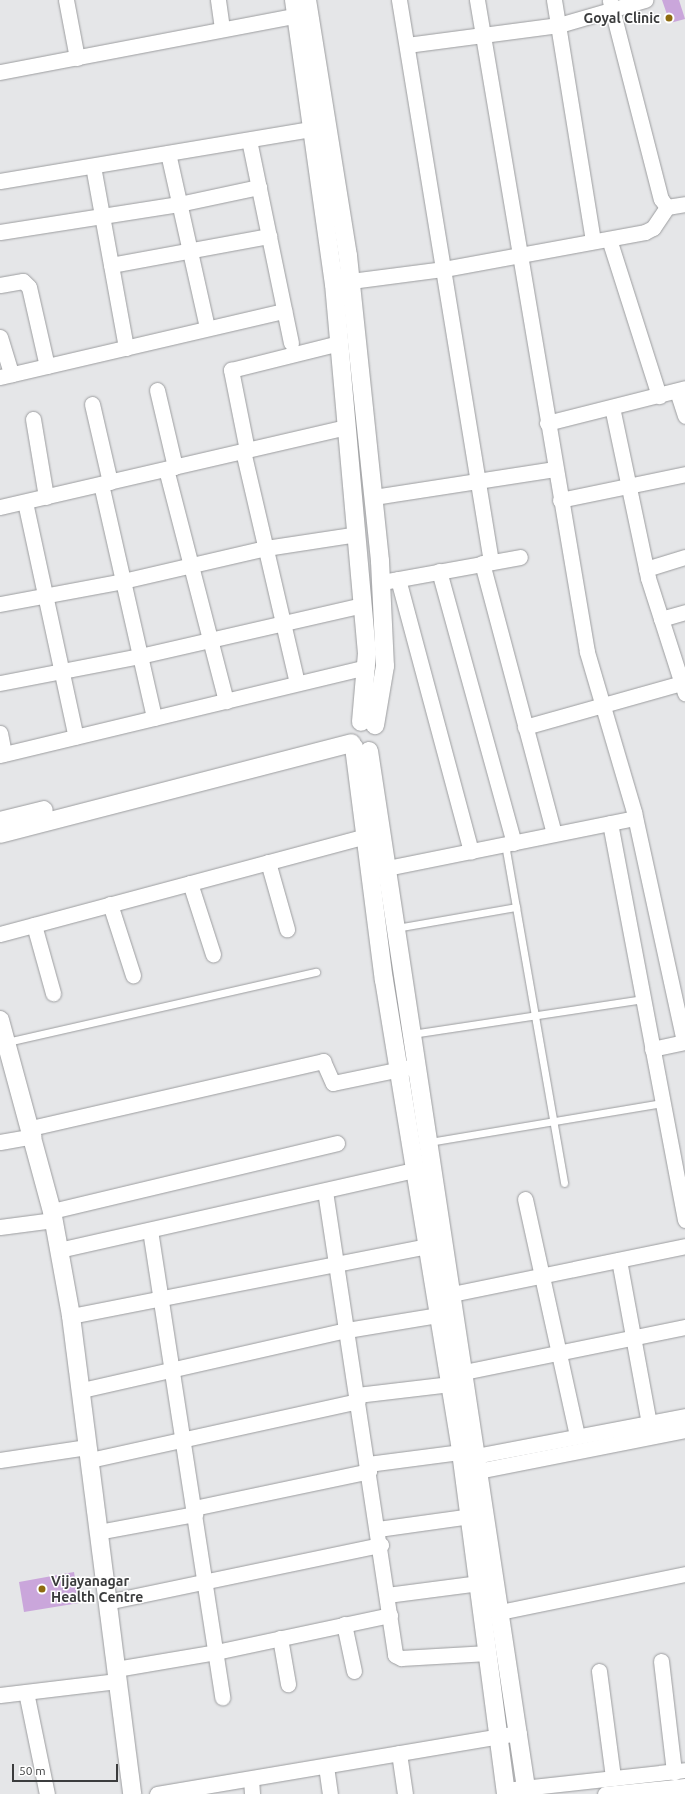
<!DOCTYPE html>
<style>
body{margin:0}
#map{position:relative;width:685px;height:1794px;overflow:hidden;background:#e5e6e8;font-family:Ubuntu,sans-serif}
div>[style]{position:absolute}
[style*='--x']{left:calc(var(--x)*1px);top:calc(var(--y)*1px);width:calc(var(--w)*1px);rotate:calc(var(--a)*1deg)}
.building>*{inset:0;background:#caa6db}
.roads{filter:drop-shadow(0 0 1px #9c9d9f) drop-shadow(0 0 1px #9c9d9f)}
.service>*{height:7px;margin:-3.5px;padding:0 3.5px;transform-origin:3.5px;border-radius:3.5px;background:#fff}
.minor>*{height:15px;margin:-7.5px;padding:0 7.5px;transform-origin:7.5px;border-radius:7.5px;background:#fff}
.tertiary>*{height:18px;margin:-9px;padding:0 9px;transform-origin:9px;border-radius:9px;background:#fff}
.dots>*{width:11px;height:11px;translate:-50% -50%;box-sizing:border-box;border:2px solid #fff;border-radius:50%}
span{translate:-50% -50%;white-space:nowrap;text-align:center;line-height:1.15;-webkit-text-stroke:3px #fff;paint-order:stroke}
.poi-label{font-size:14px;color:#3b3c3d;font-weight:700}
.right{translate:-100% -50%;text-align:right}
.left{translate:0 -50%;text-align:left}
.scale{position:absolute;left:12px;top:1764px;width:106px;height:18px;box-sizing:border-box;border:2px solid #3b3c3d;border-top:0;padding-left:5px;font-size:12px;line-height:14px;white-space:nowrap;color:#3b3c3d;-webkit-text-stroke:3px #fff;paint-order:stroke}
</style>
<div id="map">
<div class="building">
<div style="clip-path:polygon(662px 0,679px 0,685px 19px,670px 23px)"></div>
<div style="clip-path:polygon(74px 1572px,79px 1603px,24px 1612px,19px 1582px)"></div>
</div>
<div class="roads">
<div class="service">
<div style="--x:505;--y:844;--w:344;--a:80.1"></div>
<div style="--x:396;--y:928;--w:122;--a:-9.9"></div>
<div style="--x:412;--y:1034;--w:234;--a:-8.6"></div>
<div style="--x:7;--y:1042;--w:317;--a:-12.8"></div>
<div style="--x:429;--y:1142;--w:236;--a:-9.5"></div>
</div>
<div class="minor">
<div style="--x:66;--y:0;--w:59;--a:79.3"></div>
<div style="--x:218;--y:0;--w:29;--a:82"></div>
<div style="--x:399;--y:0;--w:569;--a:80.7"></div>
<div style="--x:477;--y:0;--w:661;--a:80.42"></div>
<div style="--x:587;--y:652;--w:167;--a:73.6"></div>
<div style="--x:634;--y:812;--w:235;--a:77.7"></div>
<div style="--x:554;--y:0;--w:244;--a:80.8"></div>
<div style="--x:610;--y:1;--w:204;--a:75.6"></div>
<div style="--x:661;--y:199;--w:10;--a:53"></div>
<div style="--x:667;--y:207;--w:18;--a:-9"></div>
<div style="--x:407;--y:45;--w:153;--a:-7.5"></div>
<div style="--x:559;--y:25;--w:90;--a:-16.2"></div>
<div style="--x:0;--y:72;--w:314;--a:-10.8"></div>
<div style="--x:249;--y:140;--w:207;--a:78.3"></div>
<div style="--x:168;--y:153;--w:179;--a:77.4"></div>
<div style="--x:93;--y:166;--w:185;--a:79.7"></div>
<div style="--x:0;--y:181;--w:315;--a:-9.5"></div>
<div style="--x:0;--y:232;--w:181;--a:-8.9"></div>
<div style="--x:179;--y:204;--w:82;--a:-12"></div>
<div style="--x:609;--y:239;--w:165;--a:72.3"></div>
<div style="--x:111;--y:265;--w:161;--a:-10.4"></div>
<div style="--x:351;--y:281;--w:94;--a:-7.4"></div>
<div style="--x:444;--y:269;--w:204;--a:-10.4"></div>
<div style="--x:645;--y:232;--w:9;--a:-27"></div>
<div style="--x:653;--y:228;--w:25;--a:-56"></div>
<div style="--x:0;--y:285;--w:23;--a:-10"></div>
<div style="--x:23;--y:281;--w:8;--a:45"></div>
<div style="--x:29;--y:287;--w:81;--a:77.2"></div>
<div style="--x:0;--y:337;--w:39;--a:73"></div>
<div style="--x:0;--y:377;--w:292;--a:-13.1"></div>
<div style="--x:157;--y:390;--w:79;--a:76.8"></div>
<div style="--x:677;--y:391;--w:26;--a:72"></div>
<div style="--x:92;--y:404;--w:80;--a:77"></div>
<div style="--x:612;--y:407;--w:175;--a:78.1"></div>
<div style="--x:648;--y:578;--w:121;--a:72.2"></div>
<div style="--x:33;--y:419;--w:79;--a:80.5"></div>
<div style="--x:547;--y:423;--w:142;--a:-14.2"></div>
<div style="--x:247;--y:450;--w:82;--a:-101.3"></div>
<div style="--x:231;--y:370;--w:111;--a:-14"></div>
<div style="--x:243;--y:451;--w:238;--a:76.9"></div>
<div style="--x:166;--y:469;--w:240;--a:75.5"></div>
<div style="--x:101;--y:484;--w:240;--a:77.2"></div>
<div style="--x:374;--y:497;--w:183;--a:-8.8"></div>
<div style="--x:560;--y:500;--w:128;--a:-11.7"></div>
<div style="--x:25;--y:502;--w:240;--a:77.8"></div>
<div style="--x:0;--y:507;--w:356;--a:-13"></div>
<div style="--x:482;--y:563;--w:280;--a:75.1"></div>
<div style="--x:646;--y:569;--w:41;--a:-17.1"></div>
<div style="--x:439;--y:571;--w:282;--a:74.6"></div>
<div style="--x:398;--y:579;--w:282;--a:75"></div>
<div style="--x:388;--y:581;--w:134;--a:-10.3"></div>
<div style="--x:0;--y:604;--w:125;--a:-10.6"></div>
<div style="--x:123;--y:581;--w:147;--a:-13"></div>
<div style="--x:266;--y:548;--w:92;--a:-8.7"></div>
<div style="--x:661;--y:619;--w:25;--a:-16"></div>
<div style="--x:0;--y:683;--w:143;--a:-10.9"></div>
<div style="--x:140;--y:656;--w:229;--a:-12.9"></div>
<div style="--x:525;--y:727;--w:163;--a:-15.7"></div>
<div style="--x:0;--y:733;--w:21;--a:79"></div>
<div style="--x:0;--y:755;--w:377;--a:-13.5"></div>
<div style="--x:610;--y:823;--w:404;--a:79.3"></div>
<div style="--x:268;--y:862;--w:70;--a:74.2"></div>
<div style="--x:387;--y:868;--w:253;--a:-11.4"></div>
<div style="--x:190;--y:883;--w:75;--a:72.1"></div>
<div style="--x:110;--y:904;--w:75;--a:72.1"></div>
<div style="--x:34;--y:925;--w:71;--a:74.4"></div>
<div style="--x:0;--y:934;--w:378;--a:-15"></div>
<div style="--x:652;--y:1049;--w:34;--a:-12"></div>
<div style="--x:31;--y:1128;--w:300;--a:-12.9"></div>
<div style="--x:323;--y:1061;--w:24;--a:66"></div>
<div style="--x:333;--y:1083;--w:79;--a:-11.7"></div>
<div style="--x:0;--y:1142;--w:34;--a:-10"></div>
<div style="--x:325;--y:1191;--w:469;--a:81.4"></div>
<div style="--x:395;--y:1655;--w:7;--a:27"></div>
<div style="--x:401;--y:1658;--w:87;--a:-3.3"></div>
<div style="--x:525;--y:1199;--w:243;--a:77.6"></div>
<div style="--x:52;--y:1211;--w:293;--a:-13.4"></div>
<div style="--x:0;--y:1227;--w:54;--a:-7.4"></div>
<div style="--x:150;--y:1230;--w:473;--a:81.2"></div>
<div style="--x:59;--y:1250;--w:365;--a:-12.7"></div>
<div style="--x:619;--y:1260;--w:166;--a:79.6"></div>
<div style="--x:452;--y:1294;--w:238;--a:-11.6"></div>
<div style="--x:71;--y:1316;--w:364;--a:-11.1"></div>
<div style="--x:464;--y:1372;--w:226;--a:-11.5"></div>
<div style="--x:82;--y:1390;--w:272;--a:-12.8"></div>
<div style="--x:347;--y:1330;--w:93;--a:-9.3"></div>
<div style="--x:357;--y:1395;--w:94;--a:-6.7"></div>
<div style="--x:465;--y:1458;--w:224;--a:-10.8"></div>
<div style="--x:0;--y:1460;--w:88;--a:-8.5"></div>
<div style="--x:90;--y:1460;--w:274;--a:-12.4"></div>
<div style="--x:368;--y:1464;--w:94;--a:-7.4"></div>
<div style="--x:468;--y:1473;--w:221;--a:-11.2"></div>
<div style="--x:194;--y:1508;--w:179;--a:-11.9"></div>
<div style="--x:378;--y:1529;--w:93;--a:-8"></div>
<div style="--x:98;--y:1532;--w:99;--a:-10.5"></div>
<div style="--x:387;--y:1595;--w:93;--a:-7.4"></div>
<div style="--x:107;--y:1602;--w:280;--a:-11.8"></div>
<div style="--x:500;--y:1612;--w:189;--a:-11.6"></div>
<div style="--x:344;--y:1624;--w:48;--a:78"></div>
<div style="--x:280;--y:1638;--w:47;--a:80.1"></div>
<div style="--x:661;--y:1661;--w:112;--a:83.3"></div>
<div style="--x:116;--y:1669;--w:101;--a:-9.6"></div>
<div style="--x:216;--y:1652;--w:178;--a:-12"></div>
<div style="--x:599;--y:1671;--w:108;--a:82.5"></div>
<div style="--x:26;--y:1692;--w:104;--a:78.4"></div>
<div style="--x:0;--y:1695;--w:118;--a:-6.8"></div>
<div style="--x:399;--y:1753;--w:41;--a:81.7"></div>
<div style="--x:326;--y:1766;--w:28;--a:82"></div>
<div style="--x:251;--y:1779;--w:15;--a:86"></div>
<div style="--x:505;--y:1790;--w:181;--a:-6.3"></div>
<div style="--x:157;--y:1794;--w:367;--a:-9.6"></div>
<div style="--x:605;--y:1794;--w:80;--a:-5.7"></div>
</div>
<div class="tertiary">
<div style="--x:294;--y:0;--w:287;--a:82"></div>
<div style="--x:334;--y:284;--w:370;--a:84.9"></div>
<div style="--x:367;--y:653;--w:69;--a:95"></div>
<div style="--x:307;--y:0;--w:259;--a:80.9"></div>
<div style="--x:348;--y:256;--w:307;--a:84"></div>
<div style="--x:380;--y:561;--w:105;--a:87.3"></div>
<div style="--x:385;--y:666;--w:60;--a:99.6"></div>
<div style="--x:354;--y:747;--w:235;--a:82.7"></div>
<div style="--x:384;--y:980;--w:478;--a:80.7"></div>
<div style="--x:461;--y:1452;--w:345;--a:82.5"></div>
<div style="--x:369;--y:751;--w:1055;--a:81.39"></div>
<div style="--x:0;--y:821;--w:45;--a:-14"></div>
<div style="--x:0;--y:834;--w:363;--a:-14.5"></div>
<div style="--x:0;--y:1020;--w:198;--a:74.8"></div>
<div style="--x:52;--y:1211;--w:107;--a:79.7"></div>
<div style="--x:71;--y:1316;--w:482;--a:82.7"></div>
</div>
</div>
<div class="dots">
<div style="left:669px;top:18px;background:#8e6b0f"></div>
<div style="left:42px;top:1589px;background:#8e6b0f"></div>
</div>
<div class="poi-label">
<span class="right" style="left:660px;top:18px">Goyal Clinic</span>
<span class="left" style="left:51px;top:1589px">Vijayanagar<br>Health Centre</span>
</div>
<div class="scale">50 m</div>
</div>
